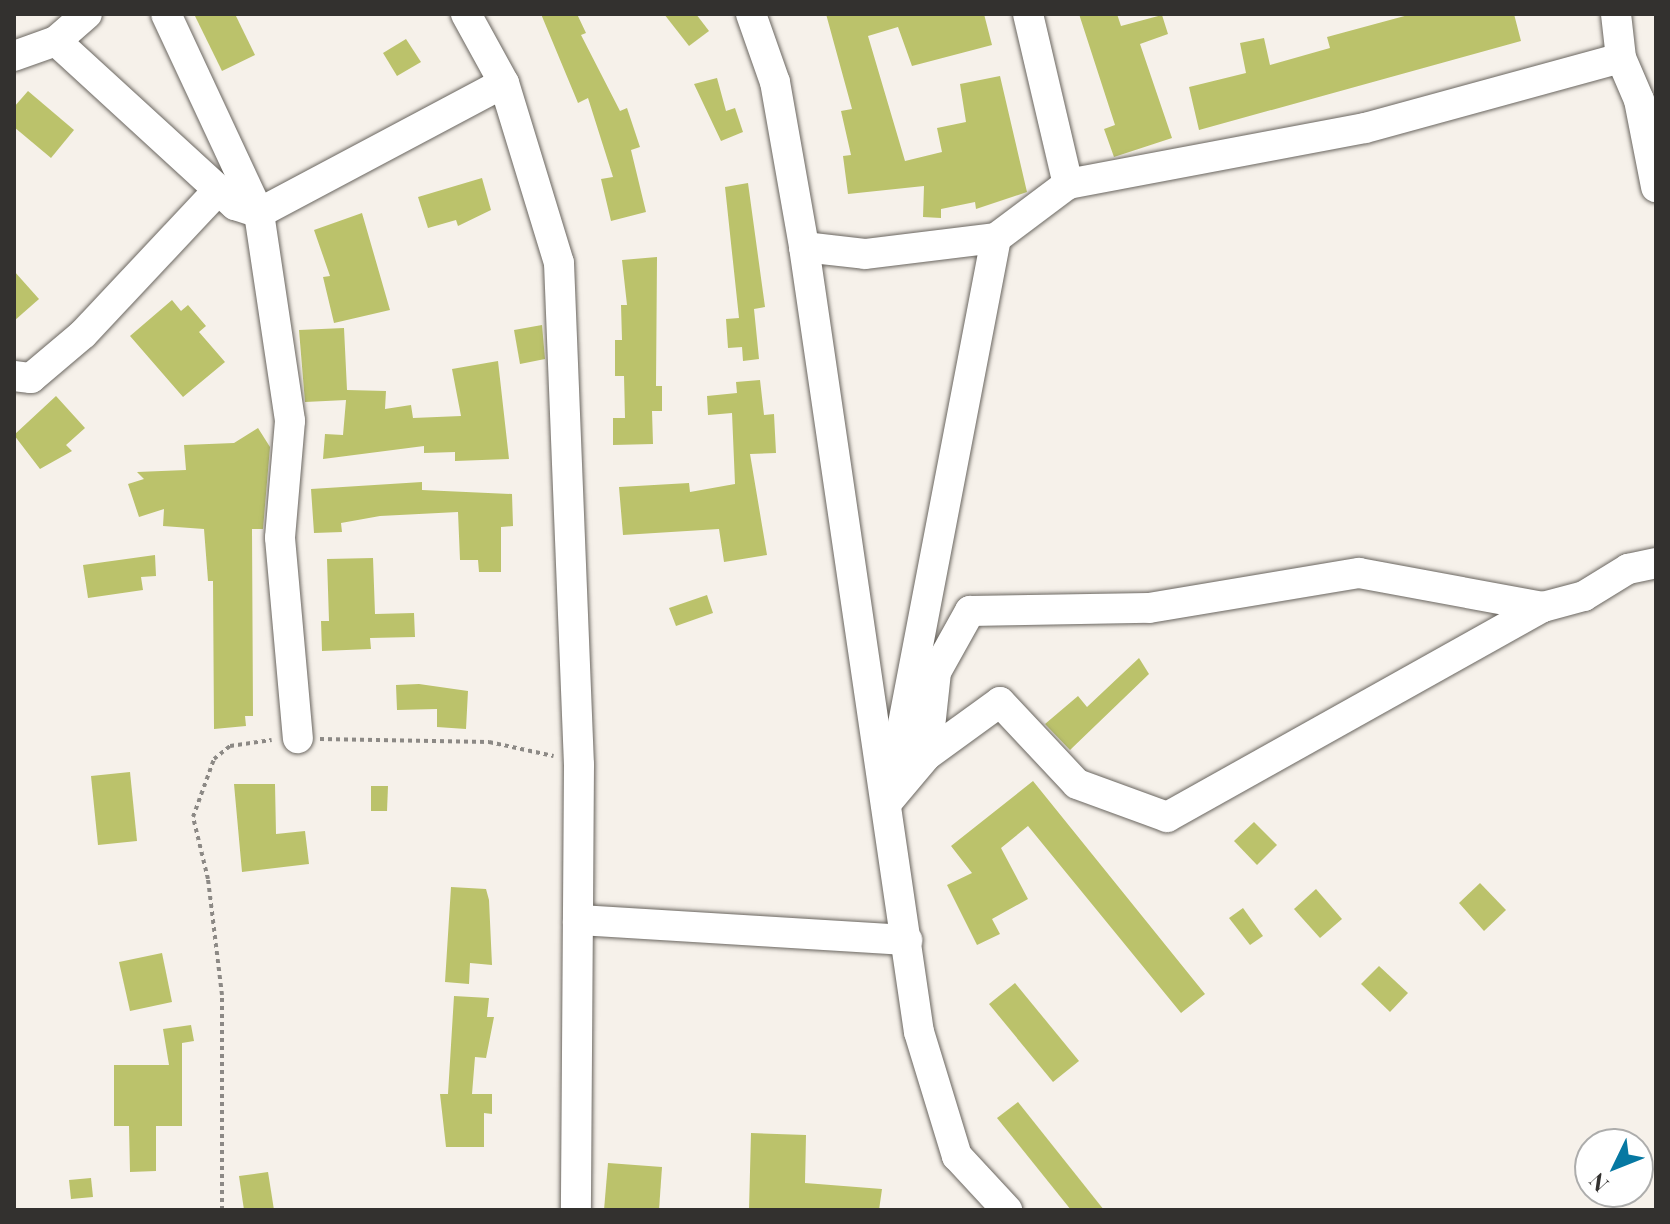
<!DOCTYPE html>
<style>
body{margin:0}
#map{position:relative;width:1670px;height:1224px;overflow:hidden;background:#f6f1ea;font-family:"Playfair Display",serif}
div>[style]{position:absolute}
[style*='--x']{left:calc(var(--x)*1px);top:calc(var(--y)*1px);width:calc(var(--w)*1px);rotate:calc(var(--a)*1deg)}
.building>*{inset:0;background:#bbc26b}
.path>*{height:4px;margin-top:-2px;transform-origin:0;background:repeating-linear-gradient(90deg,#8c8985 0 4px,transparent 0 8px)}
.roads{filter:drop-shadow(0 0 2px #6a6660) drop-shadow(0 0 2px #6a6660)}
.minor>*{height:30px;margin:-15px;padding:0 15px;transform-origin:15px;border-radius:15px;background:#fff}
span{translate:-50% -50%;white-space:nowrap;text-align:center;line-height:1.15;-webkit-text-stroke:7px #fff;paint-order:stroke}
.frame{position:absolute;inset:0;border:16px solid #33312f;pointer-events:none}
.north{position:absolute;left:1574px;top:1128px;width:80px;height:80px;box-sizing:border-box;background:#fff;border:2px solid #adadac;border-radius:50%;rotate:227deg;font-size:22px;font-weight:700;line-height:32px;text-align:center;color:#33312f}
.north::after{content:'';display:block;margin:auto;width:28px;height:36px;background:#0678a2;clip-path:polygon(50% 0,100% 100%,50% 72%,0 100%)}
</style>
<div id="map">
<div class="building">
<div style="clip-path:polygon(194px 14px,235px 14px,255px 55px,222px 71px)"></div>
<div style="clip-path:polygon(541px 14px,577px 14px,586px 33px,581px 35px,620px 111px,627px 108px,640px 147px,631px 150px,646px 212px,611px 221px,601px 179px,613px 177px,588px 98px,578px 103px)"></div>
<div style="clip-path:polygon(664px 14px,696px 14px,709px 31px,689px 46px)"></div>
<div style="clip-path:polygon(826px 14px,984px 14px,992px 45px,912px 66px,898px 27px,868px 36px,905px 161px,942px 152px,937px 128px,966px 122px,960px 84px,1000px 76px,1027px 192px,976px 209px,975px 202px,941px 209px,941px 218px,923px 217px,924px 186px,848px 194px,843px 156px,851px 155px,841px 111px,852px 109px)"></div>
<div style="clip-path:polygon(1079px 14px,1117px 14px,1121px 26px,1162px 15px,1168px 34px,1140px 44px,1172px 138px,1114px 157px,1104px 129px,1115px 125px)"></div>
<div style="clip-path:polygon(1412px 14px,1514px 14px,1521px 41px,1199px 130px,1189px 87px,1246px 73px,1240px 43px,1264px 38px,1270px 65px,1330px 48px,1327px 37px)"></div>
<div style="clip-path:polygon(406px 39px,421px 62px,397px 76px,383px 53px)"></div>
<div style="clip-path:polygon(717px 78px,726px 111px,735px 108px,743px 132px,721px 141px,694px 84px)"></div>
<div style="clip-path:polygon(28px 91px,74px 130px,51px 158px,14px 127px,14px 107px)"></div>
<div style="clip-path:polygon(482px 178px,491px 210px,458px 226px,456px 220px,428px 228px,418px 197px)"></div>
<div style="clip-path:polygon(748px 183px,765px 307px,754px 309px,759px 359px,743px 361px,742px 347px,728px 348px,726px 319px,739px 318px,725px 187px)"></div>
<div style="clip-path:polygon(362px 213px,390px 310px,334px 323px,323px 277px,330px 276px,314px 230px)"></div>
<div style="clip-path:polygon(657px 257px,656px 386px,662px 386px,662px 411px,652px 411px,653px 444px,613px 445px,613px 418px,625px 418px,624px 376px,615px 376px,615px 340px,622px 340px,621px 305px,627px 305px,622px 260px)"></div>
<div style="clip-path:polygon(14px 271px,39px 299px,14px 321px)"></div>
<div style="clip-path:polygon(172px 300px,181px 311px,188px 305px,206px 326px,199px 332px,225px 362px,183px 397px,130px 336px)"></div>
<div style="clip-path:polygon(542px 325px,545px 359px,520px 364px,514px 330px)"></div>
<div style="clip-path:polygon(344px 328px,347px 390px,386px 391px,385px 409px,411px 405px,413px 418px,461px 416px,452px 369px,498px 361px,509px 459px,455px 461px,455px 452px,424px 453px,424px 446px,323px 459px,325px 434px,343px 435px,346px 400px,305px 402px,299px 330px)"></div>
<div style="clip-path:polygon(760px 380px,764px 415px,774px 414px,776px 453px,750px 454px,767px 555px,724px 562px,719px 529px,623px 535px,619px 487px,689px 483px,690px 492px,735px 484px,732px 413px,708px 415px,707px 396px,737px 393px,736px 382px)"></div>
<div style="clip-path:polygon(56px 396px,85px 428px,66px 445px,72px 451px,40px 469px,14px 435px)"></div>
<div style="clip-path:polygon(258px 428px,270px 447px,263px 529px,252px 529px,253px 716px,245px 716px,246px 726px,214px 729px,213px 581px,208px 581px,204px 529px,163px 526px,164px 509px,139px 517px,128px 484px,144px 479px,137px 472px,186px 470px,184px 445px,234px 443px)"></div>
<div style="clip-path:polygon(422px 482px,422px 490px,512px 494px,513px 526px,501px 527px,501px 572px,479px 572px,478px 560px,460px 560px,458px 512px,380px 516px,341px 523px,342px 532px,314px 533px,311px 489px)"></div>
<div style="clip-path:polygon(155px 555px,156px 576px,141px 577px,143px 590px,88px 598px,83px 565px)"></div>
<div style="clip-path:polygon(373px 558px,375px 614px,414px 613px,415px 637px,370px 638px,371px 649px,322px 651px,321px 621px,329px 621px,327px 559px)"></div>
<div style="clip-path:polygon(707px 595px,713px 613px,676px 626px,669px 608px)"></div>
<div style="clip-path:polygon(1139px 658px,1149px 674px,1070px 750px,1045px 724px,1078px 696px,1087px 707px)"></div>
<div style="clip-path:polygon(419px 684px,468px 691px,466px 729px,437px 727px,437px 709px,397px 710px,396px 685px)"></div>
<div style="clip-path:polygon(130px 772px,137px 841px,98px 845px,91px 776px)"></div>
<div style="clip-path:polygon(1033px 781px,1205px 994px,1181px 1013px,1028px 826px,1001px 848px,1028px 899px,992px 919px,1000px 934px,977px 945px,947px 885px,972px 873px,951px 846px)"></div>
<div style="clip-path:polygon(234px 784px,275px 784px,276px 834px,305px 831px,309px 864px,242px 872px)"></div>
<div style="clip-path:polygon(371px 786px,388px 786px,387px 811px,371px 811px)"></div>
<div style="clip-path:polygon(1254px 822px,1277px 845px,1257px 865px,1234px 841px)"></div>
<div style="clip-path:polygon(1480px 883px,1506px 910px,1484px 931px,1459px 903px)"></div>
<div style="clip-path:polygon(451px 887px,486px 889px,489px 900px,492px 965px,470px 963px,469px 984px,445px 982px)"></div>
<div style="clip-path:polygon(1316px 889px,1342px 919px,1320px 938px,1294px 909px)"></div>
<div style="clip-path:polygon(1243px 908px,1263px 936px,1250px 945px,1229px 918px)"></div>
<div style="clip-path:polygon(162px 953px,172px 1002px,130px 1011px,119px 962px)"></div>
<div style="clip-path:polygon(1379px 966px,1408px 993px,1390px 1012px,1361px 984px)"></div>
<div style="clip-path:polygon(1015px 983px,1079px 1061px,1053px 1082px,989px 1004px)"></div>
<div style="clip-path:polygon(454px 996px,489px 998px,487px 1017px,494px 1017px,486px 1058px,475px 1057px,472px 1094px,492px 1094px,492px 1114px,484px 1113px,484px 1147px,446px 1147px,440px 1094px,448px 1094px)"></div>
<div style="clip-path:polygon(191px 1025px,194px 1041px,182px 1043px,182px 1126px,156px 1126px,156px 1171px,130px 1172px,129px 1126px,114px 1126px,114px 1065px,169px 1065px,163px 1029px)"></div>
<div style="clip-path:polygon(1018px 1102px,1104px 1210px,1071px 1210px,997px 1118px)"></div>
<div style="clip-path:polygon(751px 1133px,806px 1135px,805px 1183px,882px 1189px,879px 1210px,749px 1210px)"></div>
<div style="clip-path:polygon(608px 1163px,662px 1167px,659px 1210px,604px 1210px)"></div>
<div style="clip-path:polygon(268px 1172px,274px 1210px,244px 1210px,239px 1176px)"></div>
<div style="clip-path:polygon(91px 1178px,93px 1197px,71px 1199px,69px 1180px)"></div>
</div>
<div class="path">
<div style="--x:320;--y:739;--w:169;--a:1"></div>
<div style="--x:489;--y:742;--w:66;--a:12.2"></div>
<div style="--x:222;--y:1210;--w:215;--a:-90"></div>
<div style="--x:222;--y:995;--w:117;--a:-96.9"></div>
<div style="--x:208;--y:879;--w:64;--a:-103.6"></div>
<div style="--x:193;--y:817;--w:62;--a:-70.1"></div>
<div style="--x:214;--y:759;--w:21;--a:-39"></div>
<div style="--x:230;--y:746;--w:42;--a:-8.1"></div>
</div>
<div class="roads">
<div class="minor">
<div style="--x:166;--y:14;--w:220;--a:65"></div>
<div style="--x:259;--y:213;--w:210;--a:81.5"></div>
<div style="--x:290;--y:421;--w:117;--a:94.9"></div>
<div style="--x:280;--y:538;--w:201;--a:84.9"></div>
<div style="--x:466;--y:14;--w:79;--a:61.2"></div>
<div style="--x:504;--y:83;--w:188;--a:73"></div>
<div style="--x:559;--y:263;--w:502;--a:87.72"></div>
<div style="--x:579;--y:765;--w:445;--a:90.4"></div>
<div style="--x:751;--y:14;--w:72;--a:70.6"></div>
<div style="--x:775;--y:82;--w:168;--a:80"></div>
<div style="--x:804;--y:247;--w:793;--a:81.67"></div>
<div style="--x:919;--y:1032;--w:130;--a:73"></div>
<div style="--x:957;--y:1156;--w:74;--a:47.2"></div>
<div style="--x:1028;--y:14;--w:175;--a:76.8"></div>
<div style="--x:1616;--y:14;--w:44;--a:83.5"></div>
<div style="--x:1621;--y:58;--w:46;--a:66.8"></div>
<div style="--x:1639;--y:100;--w:89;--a:78.9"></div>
<div style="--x:56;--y:41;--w:243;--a:42.5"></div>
<div style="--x:235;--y:205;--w:25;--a:18"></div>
<div style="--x:259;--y:213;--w:277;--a:-28"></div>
<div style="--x:14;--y:56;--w:45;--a:-19.7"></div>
<div style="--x:56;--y:41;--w:41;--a:-41.1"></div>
<div style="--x:804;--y:247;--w:61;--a:6.5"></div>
<div style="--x:865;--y:254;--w:132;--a:-7"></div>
<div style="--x:14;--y:376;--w:17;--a:7"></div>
<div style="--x:31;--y:378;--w:68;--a:-40.2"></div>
<div style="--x:83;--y:334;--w:197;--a:-46.8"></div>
<div style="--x:927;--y:755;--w:90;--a:-36"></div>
<div style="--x:1000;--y:702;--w:112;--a:46.8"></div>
<div style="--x:1077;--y:784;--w:96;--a:20.1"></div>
<div style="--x:1167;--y:817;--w:431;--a:-29.2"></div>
<div style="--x:893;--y:776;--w:548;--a:-79.16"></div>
<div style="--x:996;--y:238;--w:90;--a:-36.9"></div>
<div style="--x:1068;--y:184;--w:302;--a:-10.7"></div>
<div style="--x:1365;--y:128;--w:265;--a:-15.3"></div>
<div style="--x:889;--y:800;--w:59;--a:-49.8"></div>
<div style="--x:927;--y:755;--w:83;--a:-83.8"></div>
<div style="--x:936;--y:672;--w:70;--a:-60.9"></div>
<div style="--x:970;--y:611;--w:179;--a:-1"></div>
<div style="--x:1149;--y:608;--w:213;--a:-9.5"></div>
<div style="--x:1359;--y:573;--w:187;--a:10.5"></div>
<div style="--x:1543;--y:607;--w:42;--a:-15"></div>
<div style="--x:1584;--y:596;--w:52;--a:-31.5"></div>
<div style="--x:1628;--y:569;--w:29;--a:-12"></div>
<div style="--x:578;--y:920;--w:330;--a:3.5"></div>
</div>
</div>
<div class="frame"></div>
<div class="north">N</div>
</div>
